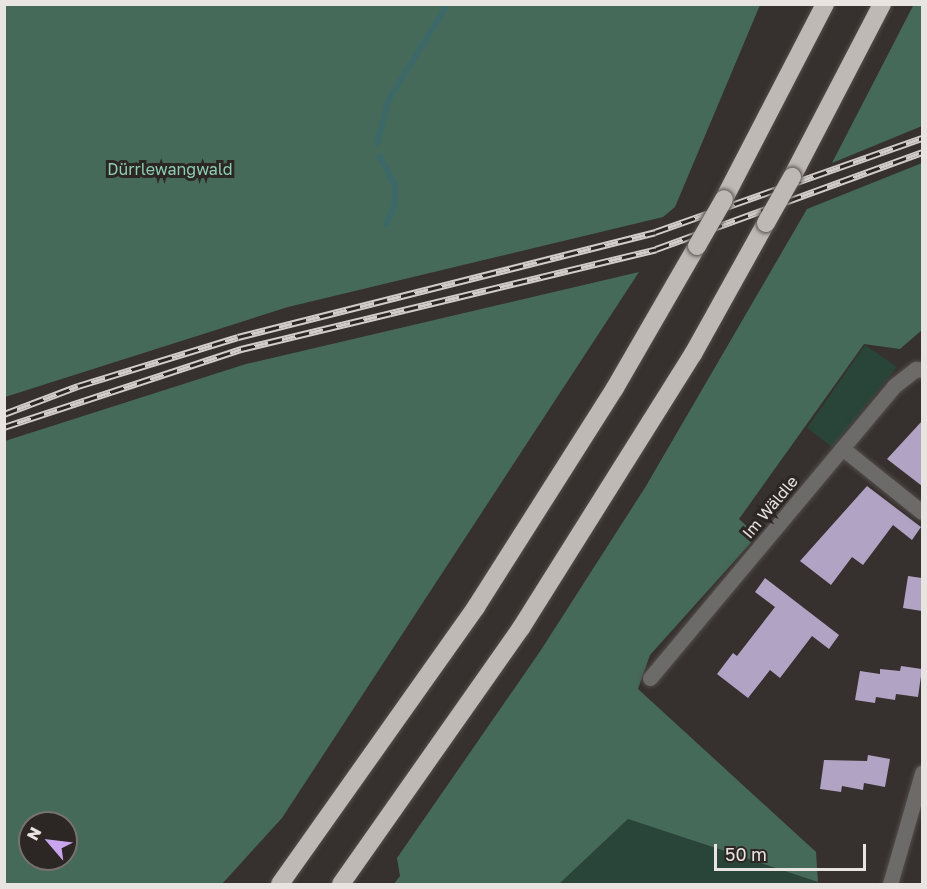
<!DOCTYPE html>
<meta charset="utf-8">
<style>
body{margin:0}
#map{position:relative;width:927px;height:889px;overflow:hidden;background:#36302e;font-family:"Golos Text",sans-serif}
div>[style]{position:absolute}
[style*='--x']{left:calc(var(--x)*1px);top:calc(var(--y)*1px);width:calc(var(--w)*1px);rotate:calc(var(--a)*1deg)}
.green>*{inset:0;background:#294438}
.forest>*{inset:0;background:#466a5a}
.stream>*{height:6px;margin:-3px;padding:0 3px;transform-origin:3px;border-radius:3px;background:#3c6968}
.building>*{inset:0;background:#b1a3c4}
.roads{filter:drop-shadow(0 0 2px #524d4b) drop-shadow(0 0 2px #524d4b)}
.minor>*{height:15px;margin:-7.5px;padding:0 7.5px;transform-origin:7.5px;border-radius:7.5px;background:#6d6b69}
.highway>*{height:18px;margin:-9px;padding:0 9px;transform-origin:9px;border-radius:9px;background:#bfb9b5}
.rail>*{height:7px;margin-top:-3.5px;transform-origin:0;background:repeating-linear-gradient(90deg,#2c2624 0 14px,#d0cdcb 0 28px);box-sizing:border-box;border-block:2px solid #d0cdcb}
.bridges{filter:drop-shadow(0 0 2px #524d4b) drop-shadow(0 0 2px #524d4b)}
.highway-bridge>*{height:18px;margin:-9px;padding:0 9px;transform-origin:9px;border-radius:9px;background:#bfb9b5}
span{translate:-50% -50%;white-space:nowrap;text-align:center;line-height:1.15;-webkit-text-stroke:6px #2c2624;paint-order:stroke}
.park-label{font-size:16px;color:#8dcfb1}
.street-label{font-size:16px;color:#e7e4e2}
.frame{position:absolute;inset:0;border:6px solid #e7e4e2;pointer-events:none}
.north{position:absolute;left:18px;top:811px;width:60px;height:60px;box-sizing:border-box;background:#2c2624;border:2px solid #777270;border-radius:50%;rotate:298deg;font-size:16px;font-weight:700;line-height:24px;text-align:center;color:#e7e4e2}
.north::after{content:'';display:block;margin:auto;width:21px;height:27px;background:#c9a5ee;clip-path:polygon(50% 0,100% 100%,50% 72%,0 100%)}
.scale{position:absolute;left:714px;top:844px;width:152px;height:27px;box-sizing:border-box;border:3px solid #e7e4e2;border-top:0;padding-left:8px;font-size:18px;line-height:21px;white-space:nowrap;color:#e7e4e2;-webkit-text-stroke:4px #2c2624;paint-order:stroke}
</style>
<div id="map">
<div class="green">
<div style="clip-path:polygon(865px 345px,897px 367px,832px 447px,807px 428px)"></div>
<div style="clip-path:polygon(628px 819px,818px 882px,822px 884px,559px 884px)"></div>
</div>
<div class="forest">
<div style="clip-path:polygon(914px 4px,922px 5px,922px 126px,832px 163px)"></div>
<div style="clip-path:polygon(4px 5px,5px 4px,760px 5px,675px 207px,663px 217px,288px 307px,5px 397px)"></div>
<div style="clip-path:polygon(922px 163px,922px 330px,900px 349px,864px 344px,739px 519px,757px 536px,650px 655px,638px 689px,816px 852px,818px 882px,628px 819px,559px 884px,394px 884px,400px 876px,397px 858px,541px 650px,646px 486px,807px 209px)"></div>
<div style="clip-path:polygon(evenodd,639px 272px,282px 818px,222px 884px,5px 884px,5px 441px,246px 364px,639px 272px,30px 823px,66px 823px,66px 859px,30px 859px,30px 823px)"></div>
</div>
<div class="stream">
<div style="--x:377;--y:143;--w:46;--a:-74.7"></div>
<div style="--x:389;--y:99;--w:112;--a:-58.2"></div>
<div style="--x:380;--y:157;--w:32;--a:62"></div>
<div style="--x:395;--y:185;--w:19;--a:90"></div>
<div style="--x:395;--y:204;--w:22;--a:114"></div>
</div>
<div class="building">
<div style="clip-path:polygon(922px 421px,922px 486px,887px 459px)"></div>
<div style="clip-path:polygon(867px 486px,921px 527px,912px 540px,893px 525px,863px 565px,852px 557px,831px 585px,800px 561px)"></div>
<div style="clip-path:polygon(908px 576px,922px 578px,922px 611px,903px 608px)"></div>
<div style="clip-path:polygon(765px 578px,839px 635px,829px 649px,812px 636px,780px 678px,770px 670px,748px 698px,717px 674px,733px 653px,737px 656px,775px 607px,755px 592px)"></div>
<div style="clip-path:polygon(901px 666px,922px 669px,918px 697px,896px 694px,895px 700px,876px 697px,875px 703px,855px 700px,860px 671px,880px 674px,880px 669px,900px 671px)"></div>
<div style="clip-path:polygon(868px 755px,890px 759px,885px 787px,864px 783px,863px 790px,842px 786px,841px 792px,820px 789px,824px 760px,867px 761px)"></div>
</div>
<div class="roads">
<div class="minor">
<div style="--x:842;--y:448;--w:102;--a:38.7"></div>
<div style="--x:650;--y:678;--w:381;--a:-50.1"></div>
<div style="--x:894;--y:386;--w:28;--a:-38"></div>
<div style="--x:916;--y:369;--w:6;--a:9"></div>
<div style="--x:890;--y:884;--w:116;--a:-73.9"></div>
</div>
<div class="highway">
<div style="--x:792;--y:177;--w:195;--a:-62.5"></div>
<div style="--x:724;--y:199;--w:220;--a:-62.6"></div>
<div style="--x:280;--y:884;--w:339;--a:-54.7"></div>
<div style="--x:476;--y:607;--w:259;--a:-57.6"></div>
<div style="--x:615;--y:388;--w:164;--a:-60"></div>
<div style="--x:341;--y:884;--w:313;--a:-54.9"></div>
<div style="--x:521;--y:628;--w:324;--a:-57.9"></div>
<div style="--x:693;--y:354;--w:150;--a:-60.9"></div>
</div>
</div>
<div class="rail">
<div style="--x:4;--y:414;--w:79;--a:-20.7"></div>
<div style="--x:78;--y:386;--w:167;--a:-17"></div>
<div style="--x:238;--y:337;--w:430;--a:-14.1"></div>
<div style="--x:655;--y:232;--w:283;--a:-19.4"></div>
<div style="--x:4;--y:427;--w:250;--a:-18.2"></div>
<div style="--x:241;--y:349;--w:427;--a:-13.5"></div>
<div style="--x:656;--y:249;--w:283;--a:-20"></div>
</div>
<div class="bridges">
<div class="highway-bridge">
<div style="--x:766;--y:223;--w:53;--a:-60.5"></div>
<div style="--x:697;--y:246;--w:54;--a:-60.1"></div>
</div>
</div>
<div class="park-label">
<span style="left:170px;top:169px">Dürrlewangwald</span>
</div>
<div class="street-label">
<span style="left:770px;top:507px;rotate:-50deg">Im Wäldle</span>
</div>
<div class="frame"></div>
<div class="north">N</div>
<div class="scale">50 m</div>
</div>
